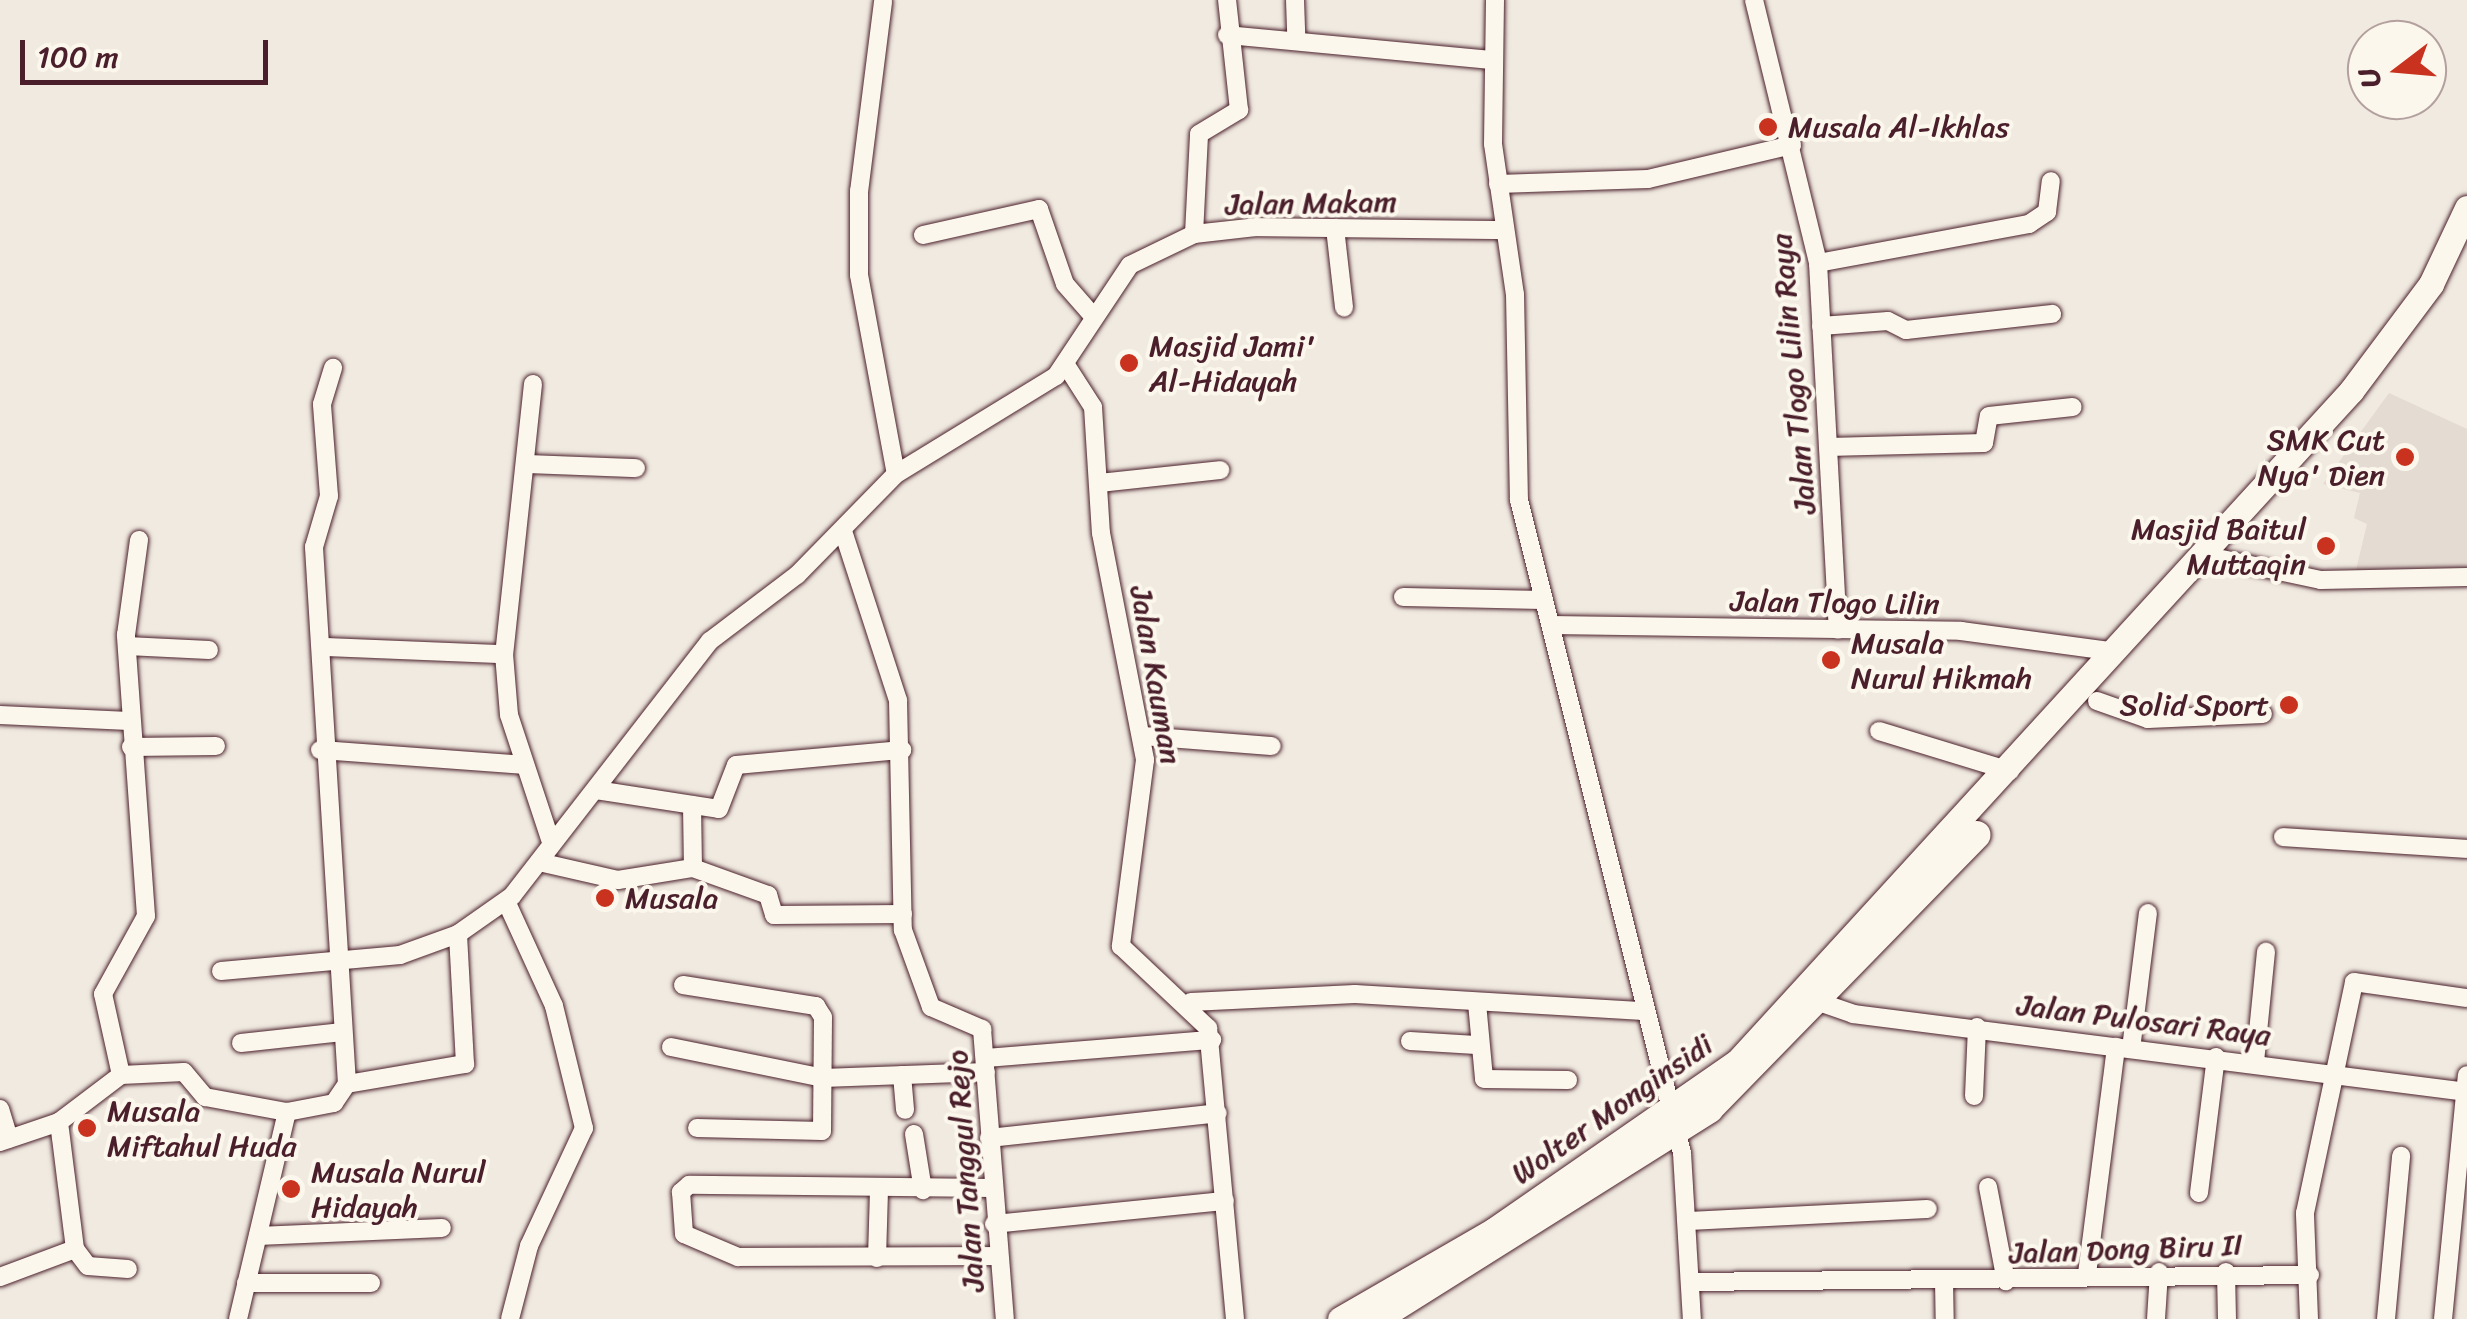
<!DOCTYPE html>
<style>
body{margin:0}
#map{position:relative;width:2467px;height:1319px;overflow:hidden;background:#f0eae0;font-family:Sriracha,sans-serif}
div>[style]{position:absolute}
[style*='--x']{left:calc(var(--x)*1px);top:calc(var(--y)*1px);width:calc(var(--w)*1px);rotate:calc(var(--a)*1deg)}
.built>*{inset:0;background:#e4dbd2}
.roads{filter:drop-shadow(0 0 2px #4a1f2b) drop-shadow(0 0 2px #4a1f2b)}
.street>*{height:18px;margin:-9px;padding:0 9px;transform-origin:9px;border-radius:9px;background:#fbf7ec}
.secondary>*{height:25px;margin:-12.5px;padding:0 12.5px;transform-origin:12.5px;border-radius:12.5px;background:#fbf7ec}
.primary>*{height:28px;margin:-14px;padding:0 14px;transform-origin:14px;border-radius:14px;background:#fbf7ec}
.dots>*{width:28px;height:28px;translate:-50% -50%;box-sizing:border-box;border:5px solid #fbf7ec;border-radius:50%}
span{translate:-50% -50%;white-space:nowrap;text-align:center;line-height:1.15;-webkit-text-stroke:8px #fbf7ec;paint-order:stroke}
.poi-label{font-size:30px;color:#4a1f2b}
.left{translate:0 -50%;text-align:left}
.right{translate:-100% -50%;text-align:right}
.street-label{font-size:30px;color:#4a1f2b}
.north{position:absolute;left:2347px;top:20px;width:100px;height:100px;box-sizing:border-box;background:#fbf7ec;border:2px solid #b4a19f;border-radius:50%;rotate:254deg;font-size:28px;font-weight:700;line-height:40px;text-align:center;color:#4a1f2b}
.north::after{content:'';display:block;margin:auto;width:35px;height:45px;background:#c8321e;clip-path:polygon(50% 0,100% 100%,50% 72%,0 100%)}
.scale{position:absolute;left:20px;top:40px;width:248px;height:45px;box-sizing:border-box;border:5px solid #4a1f2b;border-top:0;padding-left:12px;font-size:30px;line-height:35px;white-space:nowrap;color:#4a1f2b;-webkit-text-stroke:8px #fbf7ec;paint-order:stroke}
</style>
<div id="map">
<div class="built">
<div style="clip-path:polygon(2389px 393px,2467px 429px,2467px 572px,2356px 570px,2367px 524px,2354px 518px,2360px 493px,2323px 484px)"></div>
</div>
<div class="roads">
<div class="street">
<div style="--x:1295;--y:0;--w:38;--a:88"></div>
<div style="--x:1495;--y:0;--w:144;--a:90.8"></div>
<div style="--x:1493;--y:144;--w:152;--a:81.7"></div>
<div style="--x:1515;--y:294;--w:206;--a:88.9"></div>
<div style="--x:1519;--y:500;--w:673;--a:75.98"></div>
<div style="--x:1682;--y:1153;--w:166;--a:86.6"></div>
<div style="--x:1754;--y:0;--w:271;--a:76.3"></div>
<div style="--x:1818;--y:263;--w:367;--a:86.9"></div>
<div style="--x:883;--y:2;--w:191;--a:97.2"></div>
<div style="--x:859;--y:191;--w:84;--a:90"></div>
<div style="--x:859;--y:275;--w:202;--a:79.5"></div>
<div style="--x:1227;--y:35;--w:267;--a:5.4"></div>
<div style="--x:1498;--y:184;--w:150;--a:-1.9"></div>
<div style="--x:1648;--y:179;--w:148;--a:-13.3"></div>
<div style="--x:1335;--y:228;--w:80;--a:83.5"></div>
<div style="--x:1194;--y:234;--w:100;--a:-87.1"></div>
<div style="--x:1199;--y:134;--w:47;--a:-31"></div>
<div style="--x:1239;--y:110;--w:111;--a:-96.2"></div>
<div style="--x:923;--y:235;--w:119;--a:-12.6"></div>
<div style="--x:1039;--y:209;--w:79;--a:70.9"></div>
<div style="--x:1065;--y:284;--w:43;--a:48.8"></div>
<div style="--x:1818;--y:263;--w:215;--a:-10.5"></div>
<div style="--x:2029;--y:224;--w:22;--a:-34"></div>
<div style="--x:2047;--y:212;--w:31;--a:-83"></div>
<div style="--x:1821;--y:326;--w:67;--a:-4.3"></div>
<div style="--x:1888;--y:321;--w:20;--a:27"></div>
<div style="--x:1906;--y:330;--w:147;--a:-6.3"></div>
<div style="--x:1066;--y:365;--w:50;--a:57.3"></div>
<div style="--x:1093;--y:407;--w:126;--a:86.4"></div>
<div style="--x:1101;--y:533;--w:231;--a:79"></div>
<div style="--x:1145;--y:760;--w:188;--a:97.4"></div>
<div style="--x:1121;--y:946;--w:120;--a:43.3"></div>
<div style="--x:1208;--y:1028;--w:292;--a:84.7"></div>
<div style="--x:533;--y:384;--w:272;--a:96.1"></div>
<div style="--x:504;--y:654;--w:61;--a:85.3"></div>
<div style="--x:509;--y:715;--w:131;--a:71.7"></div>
<div style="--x:1828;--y:447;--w:156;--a:-1.5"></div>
<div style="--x:1984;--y:443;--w:27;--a:-80"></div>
<div style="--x:1989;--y:416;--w:84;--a:-6.1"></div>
<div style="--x:530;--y:464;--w:106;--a:2.2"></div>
<div style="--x:1099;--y:483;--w:122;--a:-6.1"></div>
<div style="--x:843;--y:531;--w:178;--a:72"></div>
<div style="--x:898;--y:700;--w:230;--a:88.8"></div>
<div style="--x:903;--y:930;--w:82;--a:70"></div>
<div style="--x:931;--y:1007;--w:56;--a:23.3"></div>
<div style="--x:982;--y:1029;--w:291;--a:85.5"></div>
<div style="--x:2222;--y:559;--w:101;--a:12"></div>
<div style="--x:2321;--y:580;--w:146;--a:-1.2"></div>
<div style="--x:1403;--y:597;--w:141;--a:1.2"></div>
<div style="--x:1551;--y:625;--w:410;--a:0.8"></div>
<div style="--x:1961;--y:631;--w:157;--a:7.7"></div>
<div style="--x:127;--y:646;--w:82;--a:2.8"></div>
<div style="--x:326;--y:647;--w:178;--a:2.3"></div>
<div style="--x:2097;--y:701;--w:54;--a:19.4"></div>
<div style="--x:2148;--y:719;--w:115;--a:-2.5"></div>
<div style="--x:0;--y:715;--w:129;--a:2.7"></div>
<div style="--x:1879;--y:731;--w:137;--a:17"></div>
<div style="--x:1142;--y:736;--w:130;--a:4.4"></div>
<div style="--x:131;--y:747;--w:85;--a:-0.7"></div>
<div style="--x:320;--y:750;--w:204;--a:4.2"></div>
<div style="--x:596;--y:790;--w:124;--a:8.8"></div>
<div style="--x:719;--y:809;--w:47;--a:-68.9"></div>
<div style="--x:736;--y:765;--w:167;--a:-5.2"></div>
<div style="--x:692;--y:805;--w:63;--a:89.1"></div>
<div style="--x:2283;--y:837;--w:184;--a:3.7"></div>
<div style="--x:539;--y:862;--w:81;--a:12.8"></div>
<div style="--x:618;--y:880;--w:76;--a:-9.1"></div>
<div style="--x:693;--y:868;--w:80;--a:19.8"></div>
<div style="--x:768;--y:895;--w:21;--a:73"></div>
<div style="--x:774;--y:915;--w:129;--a:-0.4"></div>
<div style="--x:506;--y:901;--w:115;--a:65.4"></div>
<div style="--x:554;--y:1006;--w:126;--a:76.2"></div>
<div style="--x:584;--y:1128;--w:130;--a:115"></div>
<div style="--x:529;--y:1246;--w:75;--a:104.6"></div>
<div style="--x:221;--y:971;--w:180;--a:-5.1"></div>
<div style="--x:400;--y:955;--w:62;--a:-19.9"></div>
<div style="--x:458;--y:934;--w:66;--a:-35.1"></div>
<div style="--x:512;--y:896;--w:323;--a:-52.2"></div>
<div style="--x:710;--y:641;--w:109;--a:-37.2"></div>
<div style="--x:797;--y:575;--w:141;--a:-45.6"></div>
<div style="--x:896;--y:474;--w:188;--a:-31.5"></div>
<div style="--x:1056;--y:376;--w:133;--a:-56.3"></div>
<div style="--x:1130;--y:265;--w:71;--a:-25.8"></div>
<div style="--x:1194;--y:234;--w:62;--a:-6.4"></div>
<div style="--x:1256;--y:227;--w:248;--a:0.7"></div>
<div style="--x:683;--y:985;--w:135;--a:9"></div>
<div style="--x:816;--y:1006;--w:13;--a:58"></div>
<div style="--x:823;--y:1017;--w:114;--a:90.5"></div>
<div style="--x:822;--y:1131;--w:125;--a:-178.6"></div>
<div style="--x:1816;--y:1001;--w:39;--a:19"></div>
<div style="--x:1853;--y:1014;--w:619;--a:7.24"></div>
<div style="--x:1191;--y:1002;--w:164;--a:-2.8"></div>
<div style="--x:1355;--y:994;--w:289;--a:3.4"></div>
<div style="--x:1477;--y:1003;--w:76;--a:84.7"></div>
<div style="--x:1484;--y:1079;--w:84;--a:0.7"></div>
<div style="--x:1410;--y:1041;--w:66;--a:3.5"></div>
<div style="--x:241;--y:1043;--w:102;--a:-6.2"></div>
<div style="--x:671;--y:1047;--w:155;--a:11.5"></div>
<div style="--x:823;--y:1078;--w:163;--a:-2.1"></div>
<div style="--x:2131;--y:1049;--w:137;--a:-82.9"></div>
<div style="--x:986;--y:1058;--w:227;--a:-4.6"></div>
<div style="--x:2255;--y:1062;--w:111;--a:-84.3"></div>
<div style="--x:121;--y:1075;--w:83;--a:-102.5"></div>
<div style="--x:103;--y:994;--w:89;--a:-61.1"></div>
<div style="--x:146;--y:916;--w:282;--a:-94.1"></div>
<div style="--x:126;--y:635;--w:96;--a:-82.2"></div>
<div style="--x:902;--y:1075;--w:35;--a:85"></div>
<div style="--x:347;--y:1084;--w:120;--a:-9.6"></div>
<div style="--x:465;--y:1064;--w:130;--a:-93.1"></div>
<div style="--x:1974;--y:1096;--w:69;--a:-87.5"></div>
<div style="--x:0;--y:1109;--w:31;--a:73"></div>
<div style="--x:914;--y:1134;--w:57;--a:80.9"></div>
<div style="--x:989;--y:1138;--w:230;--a:-6.2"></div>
<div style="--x:0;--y:1142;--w:62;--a:-18.7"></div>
<div style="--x:59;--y:1122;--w:78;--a:-37.2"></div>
<div style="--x:121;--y:1075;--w:63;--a:-2.7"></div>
<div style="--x:184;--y:1072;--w:33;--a:50"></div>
<div style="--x:205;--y:1097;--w:83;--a:10.4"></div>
<div style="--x:1988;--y:1187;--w:96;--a:79.2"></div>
<div style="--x:992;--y:1188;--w:303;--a:-179.4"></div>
<div style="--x:689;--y:1185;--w:11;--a:139"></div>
<div style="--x:681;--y:1192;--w:42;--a:85.9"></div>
<div style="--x:684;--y:1234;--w:59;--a:23.1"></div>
<div style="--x:738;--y:1257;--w:259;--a:-0.2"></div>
<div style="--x:2199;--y:1193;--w:137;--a:-82.9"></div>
<div style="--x:1688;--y:1221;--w:240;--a:-2.9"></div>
<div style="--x:994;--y:1224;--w:232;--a:-5.7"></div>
<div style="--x:258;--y:1236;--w:184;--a:-2.5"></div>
<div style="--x:75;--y:1249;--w:21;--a:53"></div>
<div style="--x:88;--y:1266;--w:40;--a:4.3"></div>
<div style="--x:877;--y:1258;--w:67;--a:-88.3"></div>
<div style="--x:2226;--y:1272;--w:47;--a:88.8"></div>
<div style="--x:2087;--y:1274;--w:229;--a:-82.7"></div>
<div style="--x:0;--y:1277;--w:80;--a:-20.5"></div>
<div style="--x:75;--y:1249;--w:128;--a:-97.2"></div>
<div style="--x:1944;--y:1280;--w:39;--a:89"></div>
<div style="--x:1691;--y:1282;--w:619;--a:-0.65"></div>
<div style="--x:246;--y:1283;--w:125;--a:0"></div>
<div style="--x:238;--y:1319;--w:213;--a:-76.7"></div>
<div style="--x:287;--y:1112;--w:48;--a:-10.8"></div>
<div style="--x:334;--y:1103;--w:23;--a:-56"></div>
<div style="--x:347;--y:1084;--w:538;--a:-93.52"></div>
<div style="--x:314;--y:547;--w:53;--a:-73.6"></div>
<div style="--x:329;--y:496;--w:92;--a:-94.4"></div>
<div style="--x:322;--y:404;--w:38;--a:-73"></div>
<div style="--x:2156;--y:1319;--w:47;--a:-86.3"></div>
<div style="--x:2309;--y:1319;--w:106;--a:-92.2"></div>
<div style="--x:2305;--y:1213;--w:236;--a:-78"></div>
<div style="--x:2354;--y:982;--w:114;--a:8.1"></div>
<div style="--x:2386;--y:1319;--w:164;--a:-84.7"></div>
<div style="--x:2443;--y:1319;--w:245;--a:-84.4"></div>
</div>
<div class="secondary">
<div style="--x:1340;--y:1319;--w:178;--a:-30"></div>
<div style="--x:1494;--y:1230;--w:295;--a:-34.7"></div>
<div style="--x:1737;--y:1062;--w:910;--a:-47.54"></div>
<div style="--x:2351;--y:391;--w:134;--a:-53.2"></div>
<div style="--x:2431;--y:284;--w:84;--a:-64.7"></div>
</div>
<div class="primary">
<div style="--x:1376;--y:1319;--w:394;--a:-32.2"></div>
<div style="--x:1709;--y:1109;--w:383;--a:-45.7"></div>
</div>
</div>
<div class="dots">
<div style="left:1768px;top:127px;background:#c8321e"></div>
<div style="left:1129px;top:363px;background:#c8321e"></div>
<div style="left:2405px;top:457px;background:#c8321e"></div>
<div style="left:2326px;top:546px;background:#c8321e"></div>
<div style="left:1831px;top:660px;background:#c8321e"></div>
<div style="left:2289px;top:705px;background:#c8321e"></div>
<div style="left:605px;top:898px;background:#c8321e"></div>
<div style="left:87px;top:1128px;background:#c8321e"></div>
<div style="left:291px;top:1189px;background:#c8321e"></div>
</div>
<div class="poi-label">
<span class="left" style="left:1788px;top:127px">Musala Al-Ikhlas</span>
<span class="left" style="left:1149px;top:363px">Masjid Jami'<br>Al-Hidayah</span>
<span class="right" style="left:2385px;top:457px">SMK Cut<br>Nya' Dien</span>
<span class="right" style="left:2306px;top:546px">Masjid Baitul<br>Muttaqin</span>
<span class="left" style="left:1851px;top:660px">Musala<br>Nurul Hikmah</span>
<span class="right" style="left:2269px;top:705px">Solid Sport</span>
<span class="left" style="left:625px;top:898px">Musala</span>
<span class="left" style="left:107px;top:1128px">Musala<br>Miftahul Huda</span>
<span class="left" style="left:311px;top:1189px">Musala Nurul<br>Hidayah</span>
</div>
<div class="street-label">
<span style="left:1311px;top:203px;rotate:-1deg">Jalan Makam</span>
<span style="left:1793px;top:374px;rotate:-95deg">Jalan Tlogo Lilin Raya</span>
<span style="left:1835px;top:603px;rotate:1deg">Jalan Tlogo Lilin</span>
<span style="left:1156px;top:675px;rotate:80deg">Jalan Kauman</span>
<span style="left:2144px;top:1020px;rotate:7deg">Jalan Pulosari Raya</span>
<span style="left:1612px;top:1109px;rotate:-35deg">Wolter Monginsidi</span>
<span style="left:965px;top:1171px;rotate:-94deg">Jalan Tanggul Rejo</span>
<span style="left:2126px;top:1249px;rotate:-2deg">Jalan Dong Biru II</span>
</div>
<div class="north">U</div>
<div class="scale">100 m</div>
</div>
